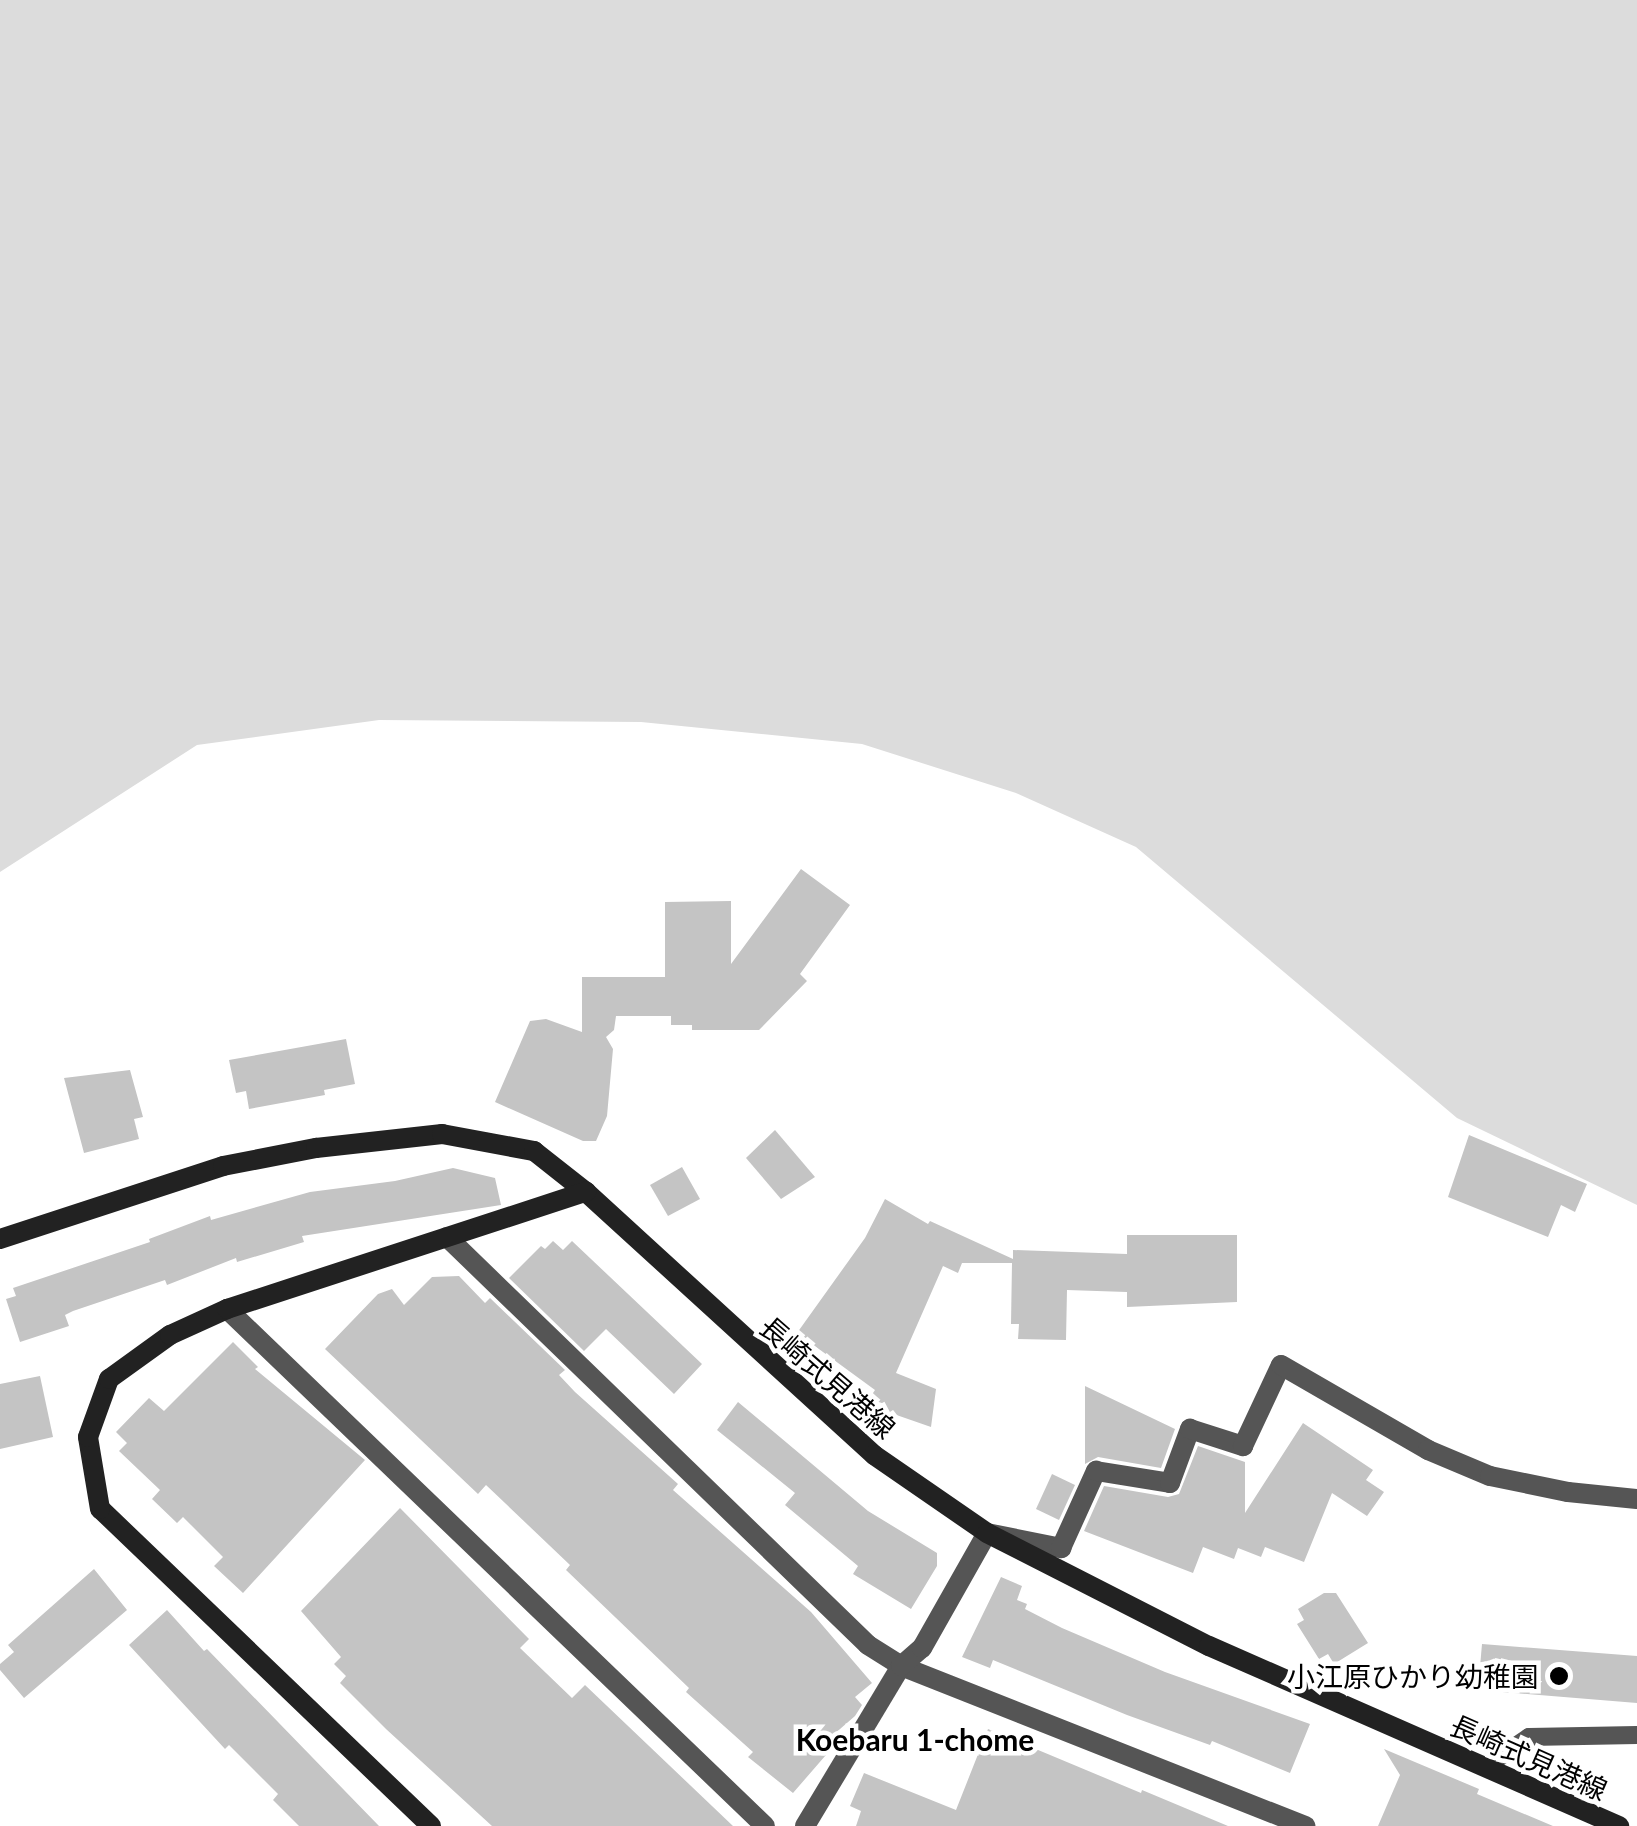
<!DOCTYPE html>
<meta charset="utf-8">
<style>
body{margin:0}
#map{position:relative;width:1637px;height:1826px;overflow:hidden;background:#fff;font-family:Lato,"Noto Sans JP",sans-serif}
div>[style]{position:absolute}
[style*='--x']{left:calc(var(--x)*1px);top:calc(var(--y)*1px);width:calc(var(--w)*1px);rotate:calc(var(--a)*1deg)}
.green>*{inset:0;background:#dcdcdc}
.building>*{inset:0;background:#c4c4c4}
.lane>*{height:18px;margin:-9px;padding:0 9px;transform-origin:9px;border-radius:9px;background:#555}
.street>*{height:20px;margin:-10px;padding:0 10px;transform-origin:10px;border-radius:10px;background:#555}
.secondary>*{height:20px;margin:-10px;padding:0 10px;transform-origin:10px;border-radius:10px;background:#222}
.dots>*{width:28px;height:28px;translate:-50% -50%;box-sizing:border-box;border:5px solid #fff;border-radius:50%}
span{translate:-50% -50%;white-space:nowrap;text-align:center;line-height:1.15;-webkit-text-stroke:9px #fff;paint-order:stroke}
.street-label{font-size:28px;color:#000}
.poi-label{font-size:28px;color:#000}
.right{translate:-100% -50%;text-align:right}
.neighbourhood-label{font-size:30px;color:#000;font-weight:700}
</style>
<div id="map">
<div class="green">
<div style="clip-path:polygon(0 0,1637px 0,1637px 1205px,1457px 1118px,1136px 847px,1016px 793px,862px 744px,641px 722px,379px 720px,197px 745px,0 872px)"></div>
</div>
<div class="building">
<div style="clip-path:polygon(801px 869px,850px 905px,800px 974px,807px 981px,759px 1030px,692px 1030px,692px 1025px,671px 1025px,671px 1016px,616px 1016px,614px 1030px,606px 1037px,613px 1049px,607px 1116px,596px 1141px,583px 1141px,495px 1102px,530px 1021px,546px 1019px,582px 1032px,582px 977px,665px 977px,665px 902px,731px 901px,731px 964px)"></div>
<div style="clip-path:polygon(346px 1039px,355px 1084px,324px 1090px,325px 1095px,249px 1109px,246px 1091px,236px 1093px,229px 1060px)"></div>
<div style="clip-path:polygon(130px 1070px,143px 1117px,134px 1119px,139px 1139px,84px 1153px,64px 1078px)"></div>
<div style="clip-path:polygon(775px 1130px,815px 1177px,781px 1199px,746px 1158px)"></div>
<div style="clip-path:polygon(1469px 1135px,1587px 1184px,1575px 1212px,1561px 1205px,1548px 1237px,1448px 1197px)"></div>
<div style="clip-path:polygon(682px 1167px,700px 1199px,668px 1216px,650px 1185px)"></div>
<div style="clip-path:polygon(453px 1168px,495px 1178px,501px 1205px,302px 1236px,304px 1242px,237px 1262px,236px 1258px,167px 1285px,165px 1280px,73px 1311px,65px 1315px,69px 1326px,20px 1342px,6px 1299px,16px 1296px,13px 1288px,150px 1242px,149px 1239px,210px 1216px,211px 1220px,310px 1192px,395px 1181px)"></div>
<div style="clip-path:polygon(885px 1199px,928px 1224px,930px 1221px,1013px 1259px,1013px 1250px,1127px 1254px,1127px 1235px,1237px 1235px,1237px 1302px,1127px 1307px,1127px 1292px,1067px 1290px,1066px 1340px,1018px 1339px,1019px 1324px,1011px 1324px,1012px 1263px,962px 1263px,958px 1273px,943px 1266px,896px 1373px,936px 1389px,931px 1427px,885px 1411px,885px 1404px,869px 1399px,875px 1390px,797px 1333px,865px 1238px)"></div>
<div style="clip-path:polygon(553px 1241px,563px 1250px,572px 1241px,702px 1364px,674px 1394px,606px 1329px,584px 1351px,509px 1278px,541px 1246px,545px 1249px)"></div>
<div style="clip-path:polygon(459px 1276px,485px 1303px,490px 1298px,565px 1370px,559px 1375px,575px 1392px,678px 1484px,673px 1490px,811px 1612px,872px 1683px,855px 1697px,862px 1705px,855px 1716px,825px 1742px,832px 1748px,793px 1793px,748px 1757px,753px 1752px,686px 1692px,689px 1688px,566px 1570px,570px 1565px,486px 1485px,478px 1494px,325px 1349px,378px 1294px,392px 1289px,404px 1305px,432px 1277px)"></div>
<div style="clip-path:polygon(233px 1342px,258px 1367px,255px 1369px,365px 1460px,243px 1593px,214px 1566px,223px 1557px,183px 1517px,177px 1523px,152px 1499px,160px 1490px,119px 1451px,127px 1443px,116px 1432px,149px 1398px,164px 1411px)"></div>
<div style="clip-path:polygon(40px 1376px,53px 1437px,0 1449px,0 1384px)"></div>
<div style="clip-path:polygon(1085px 1386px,1175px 1429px,1161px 1468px,1098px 1457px,1085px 1464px)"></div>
<div style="clip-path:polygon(738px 1402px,868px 1511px,937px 1553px,937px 1566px,911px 1609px,853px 1574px,858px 1566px,785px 1505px,795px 1493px,717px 1430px)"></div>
<div style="clip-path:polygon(1303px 1423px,1373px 1470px,1366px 1480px,1384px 1492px,1367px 1516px,1332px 1493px,1304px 1562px,1265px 1547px,1261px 1557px,1238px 1548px,1234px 1559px,1203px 1547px,1193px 1573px,1084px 1531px,1104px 1486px,1168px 1497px,1179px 1494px,1198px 1446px,1245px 1462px,1245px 1513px)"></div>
<div style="clip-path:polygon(1052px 1474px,1075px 1485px,1059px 1520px,1036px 1509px)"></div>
<div style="clip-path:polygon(400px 1508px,529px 1639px,520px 1648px,572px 1698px,585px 1685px,733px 1826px,492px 1826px,386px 1729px,340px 1683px,346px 1676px,334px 1664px,341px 1657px,301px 1611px)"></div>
<div style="clip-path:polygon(94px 1569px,127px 1610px,24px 1698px,0 1670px,0 1664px,14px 1652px,8px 1645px)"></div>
<div style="clip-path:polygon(1001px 1577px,1022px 1586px,1017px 1600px,1027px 1604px,1025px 1609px,1062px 1628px,1165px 1672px,1310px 1724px,1290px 1773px,1212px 1741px,1210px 1745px,1127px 1715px,993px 1660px,990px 1668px,962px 1657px)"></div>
<div style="clip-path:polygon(1324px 1593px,1336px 1593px,1368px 1643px,1334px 1664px,1328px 1654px,1319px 1659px,1297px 1624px,1304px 1620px,1298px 1609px)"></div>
<div style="clip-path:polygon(167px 1610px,204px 1651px,207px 1649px,379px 1826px,299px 1826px,273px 1800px,278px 1794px,229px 1745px,225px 1749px,129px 1645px)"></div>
<div style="clip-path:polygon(1482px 1644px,1637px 1656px,1637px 1703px,1478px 1690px)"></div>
<div style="clip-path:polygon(988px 1729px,1141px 1793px,1142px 1790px,1228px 1826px,856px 1826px,861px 1811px,850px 1806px,864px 1773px,956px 1810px)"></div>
<div style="clip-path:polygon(1384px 1749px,1479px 1789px,1477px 1794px,1553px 1826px,1378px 1826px,1400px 1775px)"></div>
</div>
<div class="lane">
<div style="--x:1485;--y:1767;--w:53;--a:-34.3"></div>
<div style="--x:1529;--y:1737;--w:108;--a:-1.1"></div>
</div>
<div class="street">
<div style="--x:447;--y:1237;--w:586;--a:44.1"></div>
<div style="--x:868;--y:1645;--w:39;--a:32"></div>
<div style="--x:901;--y:1666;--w:435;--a:21.6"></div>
<div style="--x:227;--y:1309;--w:746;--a:43.86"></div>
<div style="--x:805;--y:1826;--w:187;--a:-59"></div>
<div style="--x:901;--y:1666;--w:28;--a:-41"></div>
<div style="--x:922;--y:1648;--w:132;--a:-60.5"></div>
<div style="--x:987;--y:1533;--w:76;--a:11.5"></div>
<div style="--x:1061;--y:1548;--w:85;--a:-65.6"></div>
<div style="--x:1096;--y:1471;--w:75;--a:9.2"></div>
<div style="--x:1170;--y:1483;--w:58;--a:-69.7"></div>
<div style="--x:1190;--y:1429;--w:56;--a:17.8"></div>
<div style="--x:1243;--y:1446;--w:89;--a:-64.9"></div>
<div style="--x:1281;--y:1365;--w:170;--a:30"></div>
<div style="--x:1428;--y:1450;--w:67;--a:22.8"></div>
<div style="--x:1490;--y:1476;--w:80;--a:11.6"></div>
<div style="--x:1568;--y:1492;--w:69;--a:5.8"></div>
</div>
<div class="secondary">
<div style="--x:0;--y:1239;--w:235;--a:-18.1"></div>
<div style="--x:223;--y:1166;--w:95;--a:-11"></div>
<div style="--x:316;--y:1148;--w:127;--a:-6.3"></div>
<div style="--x:442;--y:1134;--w:94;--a:10.5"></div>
<div style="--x:534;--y:1151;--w:66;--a:38.3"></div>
<div style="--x:586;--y:1192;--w:390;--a:42.4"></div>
<div style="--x:874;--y:1455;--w:137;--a:34.6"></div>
<div style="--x:987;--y:1533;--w:249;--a:27"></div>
<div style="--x:1209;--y:1646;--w:448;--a:23.7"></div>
<div style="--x:431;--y:1826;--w:458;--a:-136.2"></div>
<div style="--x:100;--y:1509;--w:73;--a:-99.5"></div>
<div style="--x:88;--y:1437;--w:62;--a:-70.1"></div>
<div style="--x:109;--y:1379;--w:75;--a:-35.8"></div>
<div style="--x:170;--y:1335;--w:63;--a:-24.5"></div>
<div style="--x:227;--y:1309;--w:378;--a:-18.1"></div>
</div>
<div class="dots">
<div style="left:1559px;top:1676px;background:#000"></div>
</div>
<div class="street-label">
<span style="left:828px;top:1377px;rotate:41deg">長崎式見港線</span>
<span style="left:1529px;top:1757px;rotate:24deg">長崎式見港線</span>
</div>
<div class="poi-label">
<span class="right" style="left:1539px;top:1676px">小江原ひかり幼稚園</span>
</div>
<div class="neighbourhood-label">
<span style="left:915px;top:1739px">Koebaru 1-chome</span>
</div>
</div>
